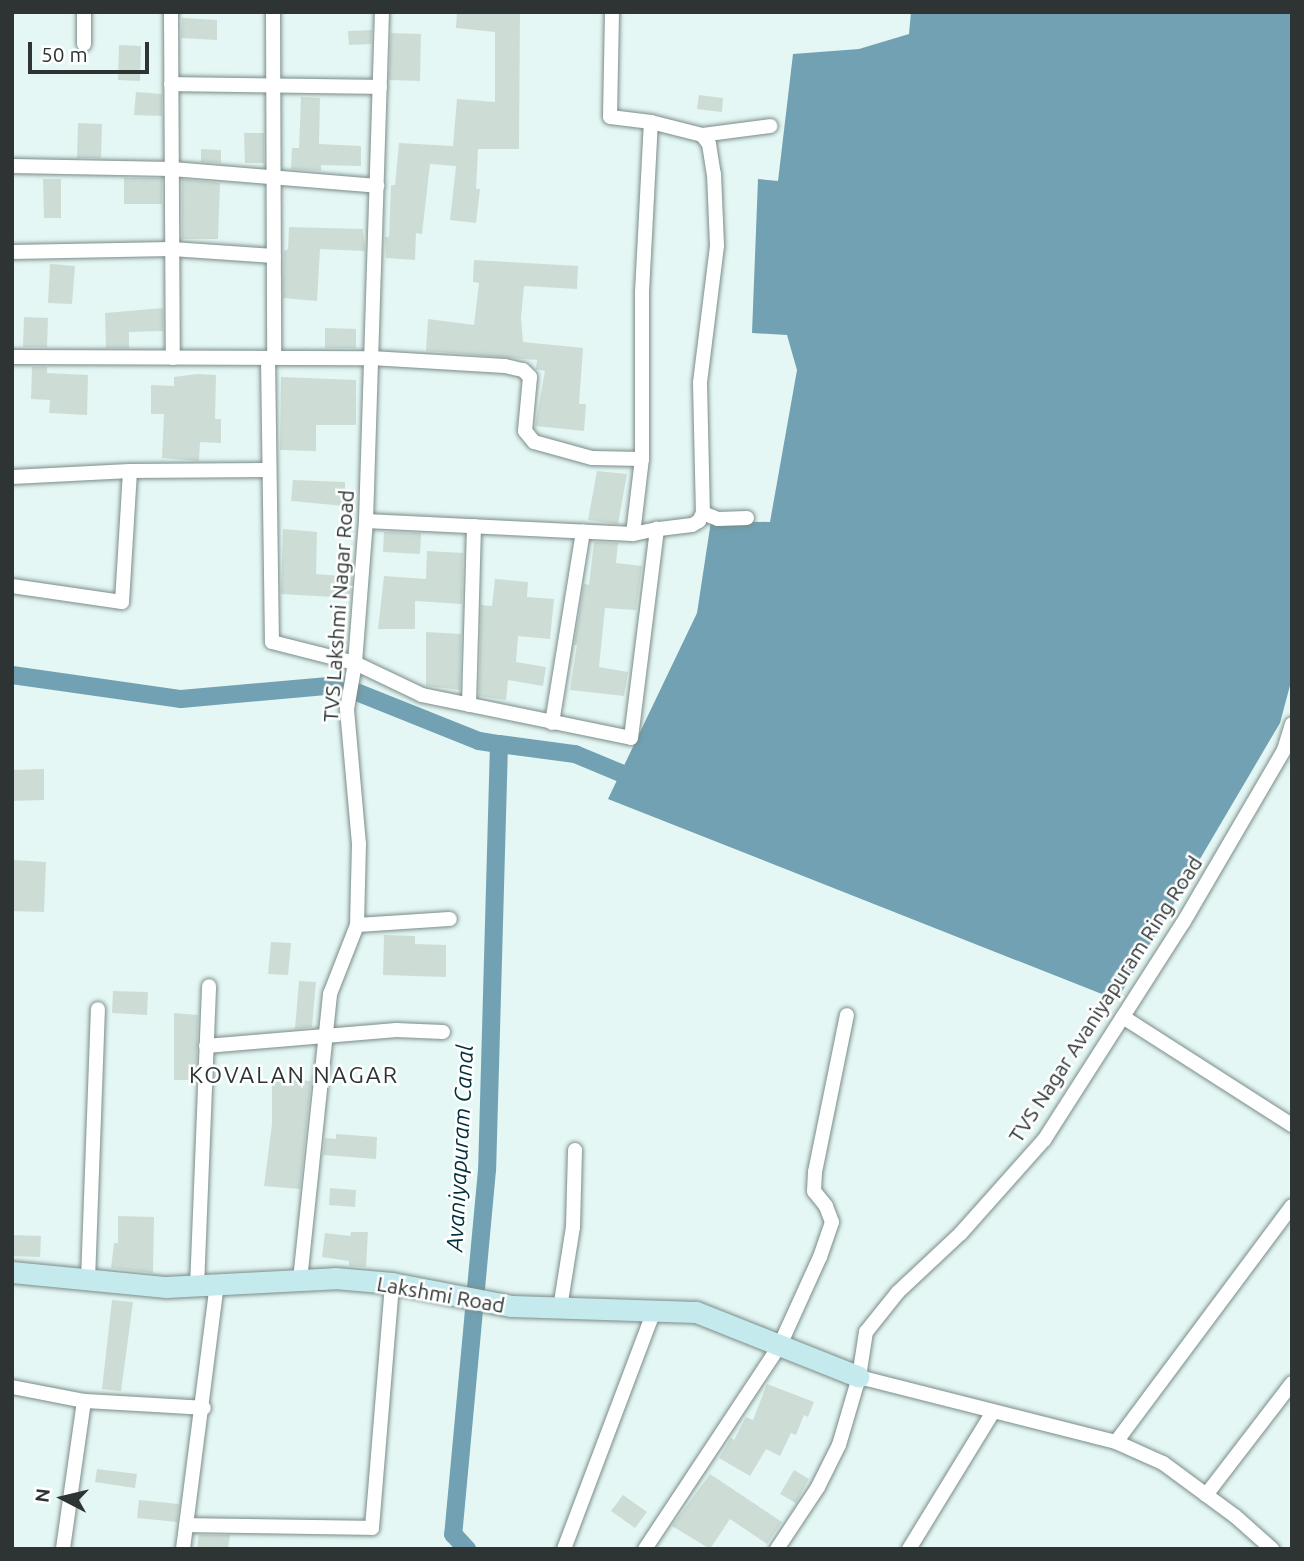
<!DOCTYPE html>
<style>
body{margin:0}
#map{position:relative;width:1304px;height:1561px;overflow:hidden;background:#e4f7f4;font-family:Ubuntu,sans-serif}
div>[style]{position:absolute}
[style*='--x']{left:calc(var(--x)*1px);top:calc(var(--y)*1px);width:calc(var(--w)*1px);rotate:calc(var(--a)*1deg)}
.water>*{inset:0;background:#71a1b2}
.canal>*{height:18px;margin:-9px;padding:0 9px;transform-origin:9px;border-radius:9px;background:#71a1b2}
.building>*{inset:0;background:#cdddd6}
.roads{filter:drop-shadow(0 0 2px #7b8c89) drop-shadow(0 0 2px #7b8c89)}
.street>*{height:14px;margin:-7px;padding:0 7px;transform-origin:7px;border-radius:7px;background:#fff}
.secondary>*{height:21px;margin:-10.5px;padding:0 10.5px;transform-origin:10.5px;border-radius:10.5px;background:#c4eaee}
span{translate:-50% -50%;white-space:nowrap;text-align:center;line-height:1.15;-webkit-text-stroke:5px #fff;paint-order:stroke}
.street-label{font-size:21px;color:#2d3433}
.neighbourhood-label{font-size:23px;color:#2d3433;letter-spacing:2px}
.water-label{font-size:23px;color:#01303d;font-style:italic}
.frame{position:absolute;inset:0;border:14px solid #2d3433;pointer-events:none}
.north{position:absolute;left:28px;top:1463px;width:70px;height:70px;-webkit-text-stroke:5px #fff;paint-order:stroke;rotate:277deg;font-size:19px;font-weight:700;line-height:28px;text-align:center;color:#2d3433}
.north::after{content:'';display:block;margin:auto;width:24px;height:32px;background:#2d3433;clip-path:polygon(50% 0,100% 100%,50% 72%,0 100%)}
.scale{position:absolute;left:28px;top:42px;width:121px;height:32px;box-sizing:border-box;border:4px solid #2d3433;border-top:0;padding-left:9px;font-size:21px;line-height:24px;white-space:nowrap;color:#2d3433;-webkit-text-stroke:5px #fff;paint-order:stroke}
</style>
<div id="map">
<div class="water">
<div style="clip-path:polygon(911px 12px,1292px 12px,1292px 678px,1280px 723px,1117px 1000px,608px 799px,697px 613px,711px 521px,770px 522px,797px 370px,787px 335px,752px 333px,758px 179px,778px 181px,793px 54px,859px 49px,909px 34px)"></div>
</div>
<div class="canal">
<div style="--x:12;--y:675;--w:171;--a:8.1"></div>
<div style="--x:181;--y:699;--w:159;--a:-5.1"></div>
<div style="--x:339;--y:685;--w:151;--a:21.8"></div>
<div style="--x:479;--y:741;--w:20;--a:9"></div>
<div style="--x:499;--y:744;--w:426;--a:91.6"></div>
<div style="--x:487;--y:1170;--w:366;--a:95.3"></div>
<div style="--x:453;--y:1534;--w:21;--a:47"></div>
<div style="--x:499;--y:744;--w:77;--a:7.5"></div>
<div style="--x:575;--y:754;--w:70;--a:22.6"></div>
</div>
<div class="building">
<div style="clip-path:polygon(457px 12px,520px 12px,519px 149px,478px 149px,476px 189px,480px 189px,476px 223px,450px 220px,456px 166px,430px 164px,422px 234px,416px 233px,415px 260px,386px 258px,385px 237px,389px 237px,391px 185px,395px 185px,399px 143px,453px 146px,457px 99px,495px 102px,495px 32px,456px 28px)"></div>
<div style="clip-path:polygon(182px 18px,217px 20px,217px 40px,181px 38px)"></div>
<div style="clip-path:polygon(372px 30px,371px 44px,349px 45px,348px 31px)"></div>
<div style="clip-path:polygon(391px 33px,421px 34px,420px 81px,389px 80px)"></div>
<div style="clip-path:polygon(119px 45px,141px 46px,140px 81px,118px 80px)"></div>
<div style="clip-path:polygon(136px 92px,162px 94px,162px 116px,134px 115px)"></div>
<div style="clip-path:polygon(699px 95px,723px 98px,722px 112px,697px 109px)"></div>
<div style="clip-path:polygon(301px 97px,320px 98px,319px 144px,361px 146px,361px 166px,321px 165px,321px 171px,291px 169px,292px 148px,299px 148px)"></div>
<div style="clip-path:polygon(78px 123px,102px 124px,101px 158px,77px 158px)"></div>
<div style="clip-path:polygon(244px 133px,264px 133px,264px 163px,245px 163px)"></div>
<div style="clip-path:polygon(201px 149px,221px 150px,221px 163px,201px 162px)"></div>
<div style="clip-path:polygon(124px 178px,162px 178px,162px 204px,124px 204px)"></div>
<div style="clip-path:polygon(43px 179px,61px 179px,61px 218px,44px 218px)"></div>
<div style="clip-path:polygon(182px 179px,220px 183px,218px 239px,182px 239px)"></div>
<div style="clip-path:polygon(289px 227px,363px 229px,365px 251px,320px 249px,317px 301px,283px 298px,284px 251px,288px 249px)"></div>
<div style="clip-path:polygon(474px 260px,578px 266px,577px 289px,524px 286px,521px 318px,523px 342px,583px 348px,579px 404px,586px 404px,584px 431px,535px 426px,545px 371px,536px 369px,537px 360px,426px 351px,428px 319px,474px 325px,479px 283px,473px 282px)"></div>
<div style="clip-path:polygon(50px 264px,75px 266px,72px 304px,48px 303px)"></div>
<div style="clip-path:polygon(163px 308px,163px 331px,129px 332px,129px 348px,106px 348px,105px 313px)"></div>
<div style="clip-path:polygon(24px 317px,48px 318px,47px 347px,23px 347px)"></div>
<div style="clip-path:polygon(325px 328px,356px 329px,356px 348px,325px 348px)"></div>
<div style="clip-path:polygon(32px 367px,47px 367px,47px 373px,88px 375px,87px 415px,49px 413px,50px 400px,31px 399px)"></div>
<div style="clip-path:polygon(197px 374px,216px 375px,215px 419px,221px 419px,221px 443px,200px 442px,199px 461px,162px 458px,164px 414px,151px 414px,151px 385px,174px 386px,174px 377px)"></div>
<div style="clip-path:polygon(281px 377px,356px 380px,356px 425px,316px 425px,316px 451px,280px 450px)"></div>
<div style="clip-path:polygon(597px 471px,627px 474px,618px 524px,588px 520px)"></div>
<div style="clip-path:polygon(293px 480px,345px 482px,345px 506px,291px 501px)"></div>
<div style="clip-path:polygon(283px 529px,317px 532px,316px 574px,352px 577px,350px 598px,281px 594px)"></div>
<div style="clip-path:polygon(384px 532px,421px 533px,420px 554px,383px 552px)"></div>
<div style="clip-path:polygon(594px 542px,618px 543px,616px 563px,642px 566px,636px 610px,605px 608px,599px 667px,628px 672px,624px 696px,570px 690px,577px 645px,574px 645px,584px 584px,589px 585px)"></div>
<div style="clip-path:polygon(427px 551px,463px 553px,462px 604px,415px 601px,415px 629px,378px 629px,384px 576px,426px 579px)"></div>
<div style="clip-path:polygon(495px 579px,528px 582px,527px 597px,554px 599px,550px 639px,518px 636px,516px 662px,546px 667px,543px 686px,508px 680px,506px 700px,479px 696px,481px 605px,492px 606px)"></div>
<div style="clip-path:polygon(426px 632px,461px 634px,460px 690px,426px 686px)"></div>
<div style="clip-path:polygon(44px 769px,44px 800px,12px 801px,12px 770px)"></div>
<div style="clip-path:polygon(12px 860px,46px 862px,44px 912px,12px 911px)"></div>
<div style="clip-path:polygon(384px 935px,415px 936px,415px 944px,446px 945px,446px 977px,383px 975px)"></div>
<div style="clip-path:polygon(271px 942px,291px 943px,288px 975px,268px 974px)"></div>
<div style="clip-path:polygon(299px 981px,316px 982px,312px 1027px,295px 1029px)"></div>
<div style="clip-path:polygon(113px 991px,148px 992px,147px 1015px,112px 1013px)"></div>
<div style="clip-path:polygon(174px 1013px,198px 1015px,196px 1080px,174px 1080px)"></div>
<div style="clip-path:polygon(272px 1079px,311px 1081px,300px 1189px,264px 1186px,272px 1124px)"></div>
<div style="clip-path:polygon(336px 1134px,377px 1137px,376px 1159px,323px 1155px,325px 1138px,336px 1139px)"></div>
<div style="clip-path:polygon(330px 1188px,356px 1190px,355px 1207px,329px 1205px)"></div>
<div style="clip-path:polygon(118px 1216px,154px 1217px,153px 1273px,111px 1268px,114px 1243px,118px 1243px)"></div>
<div style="clip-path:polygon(351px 1232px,368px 1232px,366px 1267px,349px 1266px,349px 1261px,322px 1257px,325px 1233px,350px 1236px)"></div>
<div style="clip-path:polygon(12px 1235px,41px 1236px,40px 1257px,12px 1256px)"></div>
<div style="clip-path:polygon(112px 1300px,133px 1302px,121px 1391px,102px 1389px)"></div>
<div style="clip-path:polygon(767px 1384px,814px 1402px,808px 1417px,804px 1415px,796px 1435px,791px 1433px,780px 1456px,766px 1449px,750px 1476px,719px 1458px,731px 1438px,734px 1440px,746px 1417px,753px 1420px)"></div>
<div style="clip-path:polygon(97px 1469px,137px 1474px,135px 1488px,95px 1482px)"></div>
<div style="clip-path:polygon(794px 1470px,809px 1479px,796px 1503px,780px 1494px)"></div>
<div style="clip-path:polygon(710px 1474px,782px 1522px,767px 1544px,730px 1519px,710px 1549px,672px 1526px)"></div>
<div style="clip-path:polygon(623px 1495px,647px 1512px,635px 1528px,611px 1511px)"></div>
<div style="clip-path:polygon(139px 1500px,179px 1504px,177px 1522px,137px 1518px)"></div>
<div style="clip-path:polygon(199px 1535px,230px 1535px,228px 1549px,197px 1549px)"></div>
</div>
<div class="roads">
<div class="street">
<div style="--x:84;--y:12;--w:32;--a:90"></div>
<div style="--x:171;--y:12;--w:346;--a:89.7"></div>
<div style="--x:273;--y:12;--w:346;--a:89.8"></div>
<div style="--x:171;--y:84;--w:209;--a:0.8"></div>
<div style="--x:651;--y:122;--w:53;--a:14.3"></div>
<div style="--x:702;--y:135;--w:11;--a:52"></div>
<div style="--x:709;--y:144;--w:30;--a:81"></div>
<div style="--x:714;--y:174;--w:72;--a:87.6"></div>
<div style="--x:717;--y:246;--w:138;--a:97.1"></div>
<div style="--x:700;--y:383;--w:130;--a:88.7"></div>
<div style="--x:703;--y:513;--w:9;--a:117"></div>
<div style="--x:699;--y:521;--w:8;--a:150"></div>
<div style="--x:692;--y:525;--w:35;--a:173"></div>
<div style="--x:702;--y:135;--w:69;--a:-7.5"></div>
<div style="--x:12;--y:166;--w:160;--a:1.1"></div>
<div style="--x:172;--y:169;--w:206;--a:4.7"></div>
<div style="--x:12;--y:252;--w:160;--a:-1.1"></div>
<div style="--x:172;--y:249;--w:102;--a:3.9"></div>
<div style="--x:12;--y:357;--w:359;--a:0.2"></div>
<div style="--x:371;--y:358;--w:134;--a:3.4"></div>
<div style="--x:505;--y:366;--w:18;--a:13"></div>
<div style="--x:523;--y:370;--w:10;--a:45"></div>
<div style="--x:530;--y:377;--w:54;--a:95.3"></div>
<div style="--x:525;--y:431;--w:14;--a:51"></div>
<div style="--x:534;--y:442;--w:60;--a:15.4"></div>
<div style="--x:592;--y:458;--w:50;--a:1.1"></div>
<div style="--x:268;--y:358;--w:284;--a:89.2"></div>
<div style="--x:272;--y:642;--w:86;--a:14.2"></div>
<div style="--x:355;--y:663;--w:74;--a:25.5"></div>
<div style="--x:422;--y:695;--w:213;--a:11.6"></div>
<div style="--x:631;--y:738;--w:211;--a:-82.9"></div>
<div style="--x:657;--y:529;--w:25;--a:168"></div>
<div style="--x:12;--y:477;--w:118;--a:-2.9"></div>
<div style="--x:130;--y:471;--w:138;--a:-0.4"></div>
<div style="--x:703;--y:513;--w:16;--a:22"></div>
<div style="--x:718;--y:519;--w:29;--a:-2"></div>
<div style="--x:366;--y:521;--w:267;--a:2.8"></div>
<div style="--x:633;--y:534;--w:76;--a:-83.2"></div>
<div style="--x:642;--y:459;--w:167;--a:-90"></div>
<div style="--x:642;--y:292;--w:170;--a:-87"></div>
<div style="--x:651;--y:122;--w:41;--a:-173"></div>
<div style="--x:610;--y:117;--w:105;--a:-88.9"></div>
<div style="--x:12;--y:586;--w:111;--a:8.3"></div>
<div style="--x:122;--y:602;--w:131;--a:-86.5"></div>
<div style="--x:469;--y:705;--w:179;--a:-88.4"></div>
<div style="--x:552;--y:723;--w:194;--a:-80.8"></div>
<div style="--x:357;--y:925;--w:93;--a:-3.7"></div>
<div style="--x:1123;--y:1017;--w:201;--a:32.6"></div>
<div style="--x:206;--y:1046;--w:191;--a:-4.8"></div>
<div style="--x:396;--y:1030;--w:47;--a:2.4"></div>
<div style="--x:88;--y:1280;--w:271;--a:-87.9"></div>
<div style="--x:300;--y:1280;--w:288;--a:-84"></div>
<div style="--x:330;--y:994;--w:74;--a:-68.6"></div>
<div style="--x:357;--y:925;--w:81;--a:-88.6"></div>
<div style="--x:359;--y:844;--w:136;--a:-95.1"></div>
<div style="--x:347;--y:709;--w:47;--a:-80.1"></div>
<div style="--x:355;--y:663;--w:142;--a:-85.6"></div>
<div style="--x:366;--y:521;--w:509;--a:-88.2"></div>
<div style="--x:197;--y:1287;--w:301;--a:-87.7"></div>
<div style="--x:560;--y:1308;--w:82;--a:-80.9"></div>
<div style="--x:573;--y:1227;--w:77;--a:-88.5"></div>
<div style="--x:859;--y:1377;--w:265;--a:14.2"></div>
<div style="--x:1116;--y:1442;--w:51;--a:24.1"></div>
<div style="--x:1163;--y:1463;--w:89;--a:36.4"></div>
<div style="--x:1235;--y:1516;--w:50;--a:41.7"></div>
<div style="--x:12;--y:1387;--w:73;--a:11"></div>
<div style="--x:84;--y:1401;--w:149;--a:98.1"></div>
<div style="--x:84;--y:1401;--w:120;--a:3.3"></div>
<div style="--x:1116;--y:1442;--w:294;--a:-53.3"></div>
<div style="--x:1206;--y:1495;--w:141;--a:-52.5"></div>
<div style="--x:188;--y:1525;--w:184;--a:0.9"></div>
<div style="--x:372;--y:1528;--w:246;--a:-85.3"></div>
<div style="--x:183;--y:1549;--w:266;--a:-82.7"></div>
<div style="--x:564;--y:1549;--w:254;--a:-69.3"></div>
<div style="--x:645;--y:1549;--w:245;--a:-56.5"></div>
<div style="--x:780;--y:1345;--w:97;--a:-65.6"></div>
<div style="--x:820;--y:1257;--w:37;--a:-71"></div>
<div style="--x:832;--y:1222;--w:17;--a:-111"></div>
<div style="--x:826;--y:1206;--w:19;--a:-129"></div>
<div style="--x:814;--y:1191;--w:19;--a:-87"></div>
<div style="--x:815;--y:1172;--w:160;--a:-78.5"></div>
<div style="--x:777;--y:1549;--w:74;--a:-56.5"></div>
<div style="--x:818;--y:1487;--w:47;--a:-63.4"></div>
<div style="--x:839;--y:1445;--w:71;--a:-73.6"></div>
<div style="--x:859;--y:1377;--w:46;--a:-81.2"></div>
<div style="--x:866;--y:1332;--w:51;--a:-51.3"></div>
<div style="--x:898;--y:1292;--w:86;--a:-43.1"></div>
<div style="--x:961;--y:1233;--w:125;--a:-48.3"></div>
<div style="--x:1044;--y:1140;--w:258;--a:-57.4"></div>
<div style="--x:1183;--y:923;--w:200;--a:-59.7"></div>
<div style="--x:1284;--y:750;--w:27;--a:-73"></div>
<div style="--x:909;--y:1549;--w:161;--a:-58.5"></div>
</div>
<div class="secondary">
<div style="--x:12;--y:1272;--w:155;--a:5.6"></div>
<div style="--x:166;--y:1287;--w:169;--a:-3"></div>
<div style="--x:335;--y:1278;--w:57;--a:5"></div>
<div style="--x:392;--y:1283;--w:122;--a:10.9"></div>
<div style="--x:512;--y:1306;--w:184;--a:1.9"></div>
<div style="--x:696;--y:1312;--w:175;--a:21.7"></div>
</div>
</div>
<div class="street-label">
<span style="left:338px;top:606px;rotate:-86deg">TVS Lakshmi Nagar Road</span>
<span style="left:1105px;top:999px;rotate:-57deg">TVS Nagar Avaniyapuram Ring Road</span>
<span style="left:441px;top:1294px;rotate:10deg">Lakshmi Road</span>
</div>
<div class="neighbourhood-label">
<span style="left:294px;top:1075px">KOVALAN NAGAR</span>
</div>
<div class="water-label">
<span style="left:460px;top:1148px;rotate:-87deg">Avaniyapuram Canal</span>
</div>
<div class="frame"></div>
<div class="north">N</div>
<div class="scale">50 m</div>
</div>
